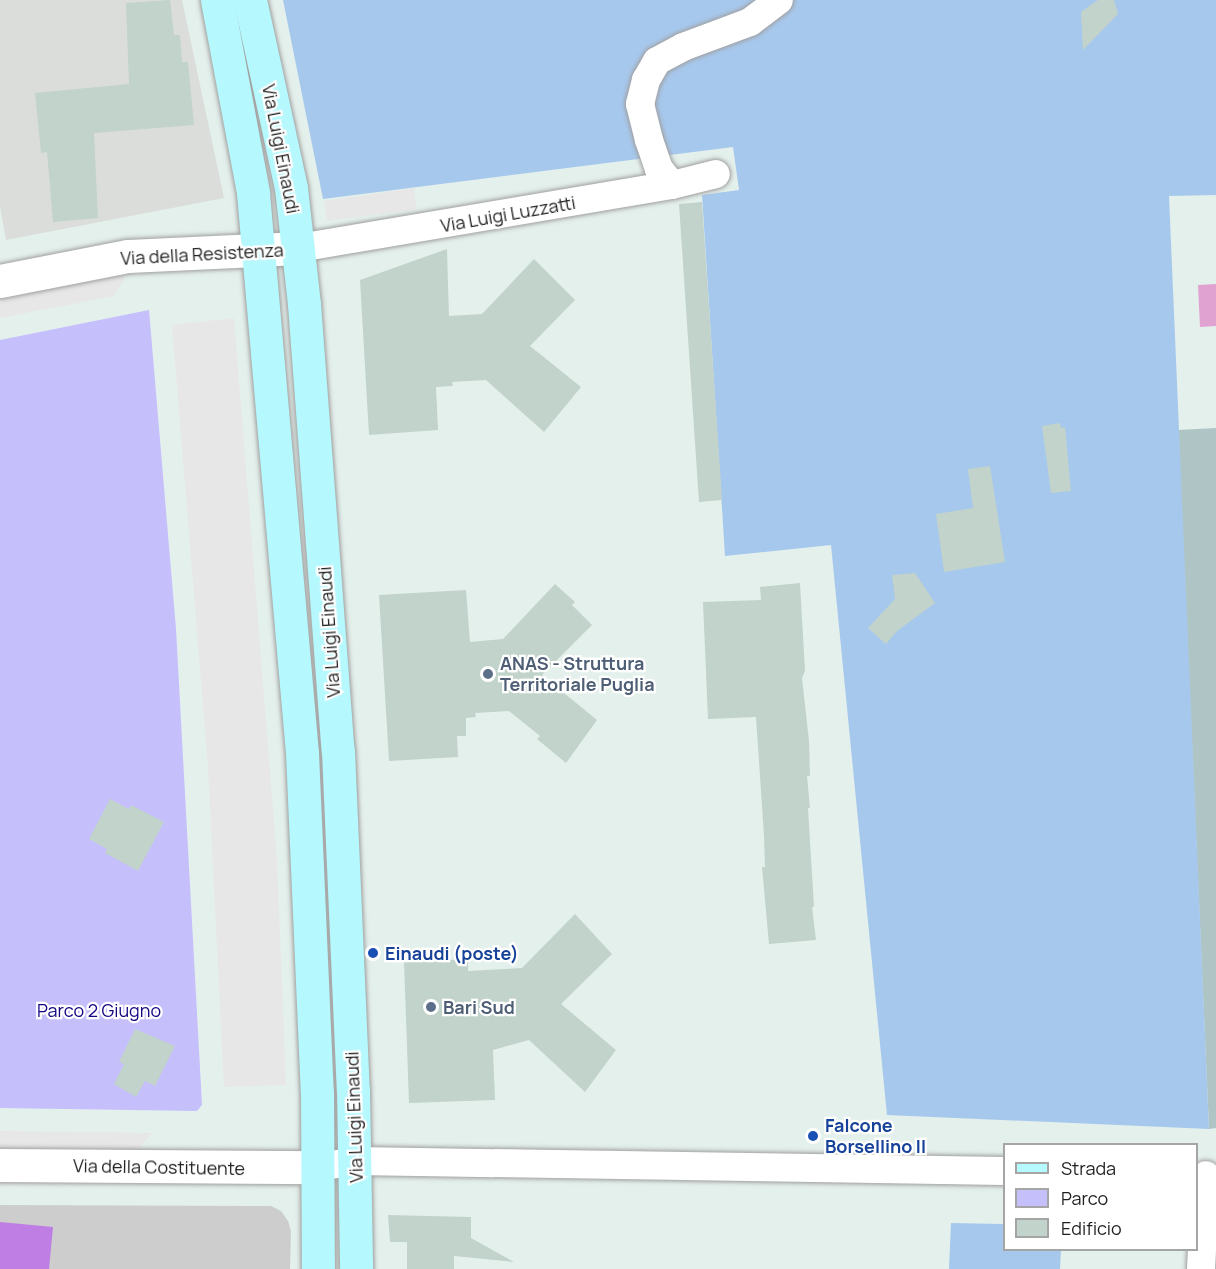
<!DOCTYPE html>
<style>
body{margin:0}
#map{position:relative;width:1216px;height:1269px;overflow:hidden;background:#e4f0ec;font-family:Manrope,sans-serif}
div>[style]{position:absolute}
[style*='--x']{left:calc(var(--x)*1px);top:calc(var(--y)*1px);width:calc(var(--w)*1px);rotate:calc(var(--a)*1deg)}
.residential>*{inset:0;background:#dbdddb}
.religious>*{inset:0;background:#cdcdcd}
.construction>*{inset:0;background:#afc5c5}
.grass>*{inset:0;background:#a7c8ed}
.park>*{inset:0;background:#c5bffc}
.pitch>*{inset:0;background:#be7ee3}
.parking>*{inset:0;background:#e7e7e7}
.water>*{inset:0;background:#e0a2d1}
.building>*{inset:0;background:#c1d3ca}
.roads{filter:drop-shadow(0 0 2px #a0a0a0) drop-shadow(0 0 2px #a0a0a0)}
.minor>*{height:28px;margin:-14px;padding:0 14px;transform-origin:14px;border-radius:14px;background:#fff}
.tertiary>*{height:33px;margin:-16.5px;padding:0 16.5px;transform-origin:16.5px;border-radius:16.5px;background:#fff}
.secondary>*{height:33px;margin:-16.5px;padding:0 16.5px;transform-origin:16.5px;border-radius:16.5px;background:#b5f8fd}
.dots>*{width:16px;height:16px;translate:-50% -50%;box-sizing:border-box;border:3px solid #fff;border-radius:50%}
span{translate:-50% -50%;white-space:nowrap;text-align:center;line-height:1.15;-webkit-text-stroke:4.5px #fff;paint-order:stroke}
.street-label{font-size:18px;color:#1f1f1f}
.service-label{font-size:18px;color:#4e5e75;font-weight:700}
.left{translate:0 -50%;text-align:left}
.transit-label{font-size:18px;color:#164399;font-weight:700}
.park-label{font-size:18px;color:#130683}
.legend{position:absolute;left:1003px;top:1143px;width:195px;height:108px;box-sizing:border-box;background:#fff;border:2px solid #a5a5a5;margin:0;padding:8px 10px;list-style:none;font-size:18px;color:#1f1f1f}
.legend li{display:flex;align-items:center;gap:12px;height:30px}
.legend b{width:30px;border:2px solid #a5a5a5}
</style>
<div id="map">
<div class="residential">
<div style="clip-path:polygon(0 0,182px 0,224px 198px,6px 240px,0 207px)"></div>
</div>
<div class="religious">
<div style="clip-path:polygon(0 1205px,271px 1206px,281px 1211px,288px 1221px,291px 1231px,290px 1269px,0 1269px)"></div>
</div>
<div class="construction">
<div style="clip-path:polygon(1216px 428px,1216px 1128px,1209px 1129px,1178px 430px)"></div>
</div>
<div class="grass">
<div style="clip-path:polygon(283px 0,1216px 0,1216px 195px,1169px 196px,1209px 1129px,887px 1115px,831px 545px,725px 556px,702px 195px,739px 190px,733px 147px,323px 199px)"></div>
<div style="clip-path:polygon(951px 1223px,1004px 1224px,1004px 1250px,1061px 1250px,1060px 1269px,949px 1269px)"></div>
</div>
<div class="park">
<div style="clip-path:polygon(149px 310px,176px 629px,202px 1105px,197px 1111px,0 1108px,0 340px)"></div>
</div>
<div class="pitch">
<div style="clip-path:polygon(0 1222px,53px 1227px,49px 1269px,0 1269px)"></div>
</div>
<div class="parking">
<div style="clip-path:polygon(414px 188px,417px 209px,327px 221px,324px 201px)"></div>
<div style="clip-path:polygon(124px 275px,124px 280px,114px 296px,0 318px,0 299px)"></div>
<div style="clip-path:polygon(234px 318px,277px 860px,286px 1085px,224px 1087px,208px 767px,172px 325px)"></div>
<div style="clip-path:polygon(0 1131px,152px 1133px,138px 1150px,0 1148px)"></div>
</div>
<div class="water">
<div style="clip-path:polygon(1216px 284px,1216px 326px,1200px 327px,1198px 285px)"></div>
</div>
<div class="building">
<div style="clip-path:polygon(170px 0,174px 35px,180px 35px,182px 62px,188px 62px,194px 125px,94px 133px,98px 218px,53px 222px,47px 152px,41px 153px,35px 93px,129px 84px,126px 3px)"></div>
<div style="clip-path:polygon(1098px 0,1114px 0,1118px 14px,1083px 50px,1081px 12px)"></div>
<div style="clip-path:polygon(702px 202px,722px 500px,699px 502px,679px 204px)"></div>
<div style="clip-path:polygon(447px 249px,449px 316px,482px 314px,534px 259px,575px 300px,530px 346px,581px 387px,544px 432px,486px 380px,452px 382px,453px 386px,436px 387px,438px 430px,369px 435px,360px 280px)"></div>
<div style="clip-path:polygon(1060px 423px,1061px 428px,1065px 427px,1071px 491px,1051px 493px,1042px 426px)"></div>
<div style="clip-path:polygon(990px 466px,1005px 562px,944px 572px,936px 514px,973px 508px,968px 469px)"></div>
<div style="clip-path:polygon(915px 573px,935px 603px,897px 631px,886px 644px,868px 628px,895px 599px,892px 575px)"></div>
<div style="clip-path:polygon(800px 583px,805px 671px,802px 678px,809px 741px,810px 776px,807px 776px,810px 808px,808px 808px,814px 907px,812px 907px,816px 940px,769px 944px,762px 867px,765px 867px,764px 836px,756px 717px,708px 719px,703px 602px,761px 600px,760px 587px)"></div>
<div style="clip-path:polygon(555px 584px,575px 602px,572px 605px,592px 625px,542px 675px,597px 720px,566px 763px,537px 739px,540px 736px,509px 711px,475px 713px,476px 717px,466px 718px,466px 736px,457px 736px,458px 757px,389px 761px,379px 595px,466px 590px,470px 642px,503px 639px)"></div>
<div style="clip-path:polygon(110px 799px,129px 809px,131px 805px,164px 822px,138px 871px,105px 853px,107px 849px,89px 839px)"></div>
<div style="clip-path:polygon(575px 914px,612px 954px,561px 1004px,616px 1050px,585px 1092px,529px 1040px,493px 1050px,495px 1100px,409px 1103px,404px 962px,468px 959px,468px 971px,522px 968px)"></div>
<div style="clip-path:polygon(135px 1029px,175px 1046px,155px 1086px,145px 1081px,136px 1097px,114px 1084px,124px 1064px,119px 1062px)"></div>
<div style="clip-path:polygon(388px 1215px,471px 1217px,471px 1238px,514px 1262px,454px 1256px,454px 1269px,407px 1269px,407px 1242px,390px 1242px)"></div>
</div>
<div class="roads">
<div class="minor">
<div style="--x:672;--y:185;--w:21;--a:-129"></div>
<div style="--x:659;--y:169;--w:31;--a:-109"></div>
<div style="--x:649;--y:140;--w:37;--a:-104"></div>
<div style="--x:640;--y:104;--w:25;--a:-76"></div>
<div style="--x:646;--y:80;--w:22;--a:-60"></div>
<div style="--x:657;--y:61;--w:30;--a:-28"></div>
<div style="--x:683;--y:47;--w:72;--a:-20.5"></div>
<div style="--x:750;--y:22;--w:36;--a:-37"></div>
<div style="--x:299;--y:248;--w:378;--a:-9.6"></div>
<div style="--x:672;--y:185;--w:45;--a:-14"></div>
<div style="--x:318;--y:1167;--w:37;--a:-9"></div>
<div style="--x:355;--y:1161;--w:649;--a:0.88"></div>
<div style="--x:1201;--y:1269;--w:94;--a:-87"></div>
</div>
<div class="tertiary">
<div style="--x:0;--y:281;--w:130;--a:-11.1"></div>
<div style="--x:128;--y:256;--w:171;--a:-2.7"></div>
<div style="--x:0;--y:1165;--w:318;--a:0.4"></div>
</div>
<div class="secondary">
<div style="--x:217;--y:0;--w:196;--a:79.4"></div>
<div style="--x:253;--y:193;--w:562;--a:85"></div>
<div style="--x:302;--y:753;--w:339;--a:87.5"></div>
<div style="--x:317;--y:1092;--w:177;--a:89.7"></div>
<div style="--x:250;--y:0;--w:192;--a:77.7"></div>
<div style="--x:291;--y:188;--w:117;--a:83.6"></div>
<div style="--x:304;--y:304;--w:448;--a:85.7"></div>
<div style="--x:338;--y:751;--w:339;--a:87.5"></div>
<div style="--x:353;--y:1090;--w:179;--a:89"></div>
</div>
</div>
<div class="dots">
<div style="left:488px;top:674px;background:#5c6f8a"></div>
<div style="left:373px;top:953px;background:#1a4fb4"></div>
<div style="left:431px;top:1007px;background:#5c6f8a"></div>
<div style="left:813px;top:1136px;background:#1a4fb4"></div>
</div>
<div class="street-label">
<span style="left:281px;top:149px;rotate:79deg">Via Luigi Einaudi</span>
<span style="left:508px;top:214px;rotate:-10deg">Via Luigi Luzzatti</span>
<span style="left:202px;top:254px;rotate:-3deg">Via della Resistenza</span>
<span style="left:329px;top:632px;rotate:-94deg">Via Luigi Einaudi</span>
<span style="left:354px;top:1117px;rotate:-92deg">Via Luigi Einaudi</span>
<span style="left:159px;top:1167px;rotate:1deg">Via della Costituente</span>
</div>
<div class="service-label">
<span class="left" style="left:500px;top:674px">ANAS - Struttura<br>Territoriale Puglia</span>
<span class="left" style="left:443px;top:1007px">Bari Sud</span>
</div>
<div class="transit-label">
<span class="left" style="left:385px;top:953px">Einaudi (poste)</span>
<span class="left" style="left:825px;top:1136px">Falcone<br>Borsellino II</span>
</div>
<div class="park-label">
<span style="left:99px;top:1010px">Parco 2 Giugno</span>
</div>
<ul class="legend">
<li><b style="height:8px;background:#b5f8fd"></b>Strada</li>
<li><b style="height:16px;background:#c5bffc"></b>Parco</li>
<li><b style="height:16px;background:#c1d3ca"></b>Edificio</li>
</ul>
</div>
